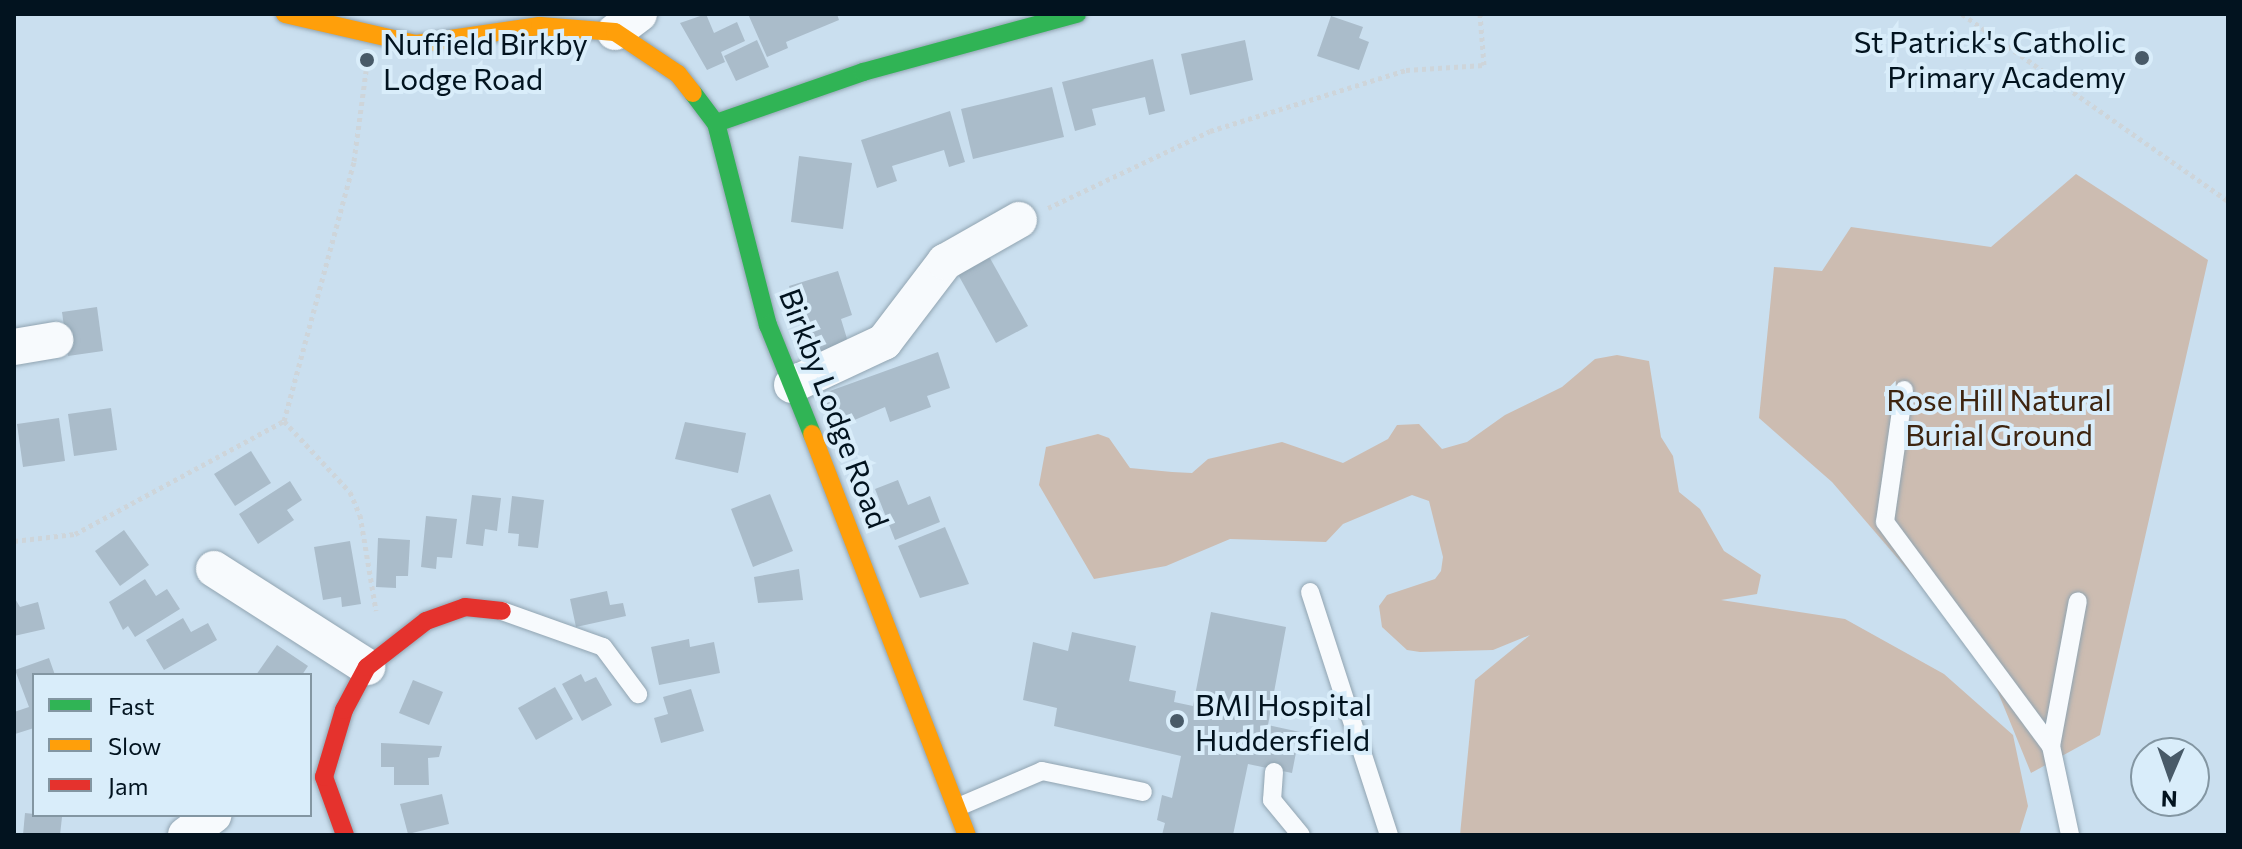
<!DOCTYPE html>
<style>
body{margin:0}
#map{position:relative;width:2242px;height:849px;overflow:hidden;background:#cadfef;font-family:Commissioner,sans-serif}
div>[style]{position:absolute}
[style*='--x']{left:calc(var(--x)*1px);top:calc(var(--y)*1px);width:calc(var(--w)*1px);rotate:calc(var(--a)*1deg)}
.green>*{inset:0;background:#ccbcb1}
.building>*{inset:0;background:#aabcca}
.path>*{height:5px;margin-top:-2.5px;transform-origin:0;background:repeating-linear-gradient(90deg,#ced5da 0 4px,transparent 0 8px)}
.roads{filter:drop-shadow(0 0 2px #91a4b1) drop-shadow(0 0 2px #91a4b1)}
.lane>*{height:18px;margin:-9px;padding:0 9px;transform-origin:9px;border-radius:9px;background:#f7fafd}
.street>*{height:36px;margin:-18px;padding:0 18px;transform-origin:18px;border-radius:18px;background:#f7fafd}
.fast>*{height:18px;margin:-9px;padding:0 9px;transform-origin:9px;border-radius:9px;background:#30b455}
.slow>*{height:18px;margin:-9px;padding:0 9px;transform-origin:9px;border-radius:9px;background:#ff9f0a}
.jam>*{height:18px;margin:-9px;padding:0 9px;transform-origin:9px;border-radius:9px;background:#e5322d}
.dots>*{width:22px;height:22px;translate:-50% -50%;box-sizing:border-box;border:4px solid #d9edfa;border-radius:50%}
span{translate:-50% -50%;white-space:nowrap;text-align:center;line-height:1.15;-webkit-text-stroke:8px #d9edfa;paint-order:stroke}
.poi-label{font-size:30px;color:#02131f}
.right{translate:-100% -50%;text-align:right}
.left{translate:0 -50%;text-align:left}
.park-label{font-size:30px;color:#3e2510}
.street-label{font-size:30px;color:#02131f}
.frame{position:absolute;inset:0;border:16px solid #02131f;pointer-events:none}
.legend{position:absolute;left:32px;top:673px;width:280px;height:144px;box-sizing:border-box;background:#d9edfa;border:2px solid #8396a2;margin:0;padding:10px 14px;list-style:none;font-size:24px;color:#02131f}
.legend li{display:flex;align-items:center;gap:16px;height:40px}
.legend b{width:40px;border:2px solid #8396a2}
.north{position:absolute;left:2130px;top:737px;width:80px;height:80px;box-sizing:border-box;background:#d9edfa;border:2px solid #8396a2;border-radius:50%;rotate:182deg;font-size:22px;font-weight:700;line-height:32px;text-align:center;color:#02131f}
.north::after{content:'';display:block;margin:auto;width:28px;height:36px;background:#485a68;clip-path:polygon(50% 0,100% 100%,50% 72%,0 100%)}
</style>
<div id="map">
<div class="green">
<div style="clip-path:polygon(2076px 174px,2208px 260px,2100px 735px,2031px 773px,1993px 680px,1937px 604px,1832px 482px,1759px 418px,1774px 267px,1822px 271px,1851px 227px,1991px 247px)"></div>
<div style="clip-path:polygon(1617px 355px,1649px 361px,1661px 437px,1673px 456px,1679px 492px,1700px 509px,1724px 551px,1761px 575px,1757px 594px,1721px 600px,1845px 619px,1944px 674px,2013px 735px,2028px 806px,2019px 835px,1460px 835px,1475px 680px,1530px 635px,1493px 650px,1420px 652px,1407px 650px,1382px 627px,1379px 606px,1387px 595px,1435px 579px,1441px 571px,1443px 557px,1429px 501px,1412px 495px,1343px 524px,1326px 542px,1230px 539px,1166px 566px,1094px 579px,1039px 485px,1046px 447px,1098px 434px,1109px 438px,1130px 468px,1172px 472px,1192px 473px,1208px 459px,1282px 442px,1343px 463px,1388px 439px,1397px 425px,1419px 424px,1442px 449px,1467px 442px,1505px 415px,1562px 387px,1595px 359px)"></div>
</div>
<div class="building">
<div style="clip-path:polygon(706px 14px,714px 33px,737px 22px,745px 41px,721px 52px,725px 62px,707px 70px,680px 23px)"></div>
<div style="clip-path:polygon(748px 14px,837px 14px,839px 20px,786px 42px,788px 48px,767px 57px)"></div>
<div style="clip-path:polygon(1331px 16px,1363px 27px,1359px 38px,1369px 42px,1359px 70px,1317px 56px)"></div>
<div style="clip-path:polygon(757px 40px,769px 67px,736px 81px,724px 56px)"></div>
<div style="clip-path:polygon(1245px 40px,1253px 80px,1190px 95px,1181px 54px)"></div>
<div style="clip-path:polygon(1153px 59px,1165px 111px,1149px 115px,1145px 97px,1092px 109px,1096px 125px,1075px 131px,1062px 82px)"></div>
<div style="clip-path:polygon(1052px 87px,1064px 137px,973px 159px,961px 109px)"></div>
<div style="clip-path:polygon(950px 111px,965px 162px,949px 167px,944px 150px,892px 166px,897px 181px,877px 188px,861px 140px)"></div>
<div style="clip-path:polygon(799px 156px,852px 163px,843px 229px,791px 222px)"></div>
<div style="clip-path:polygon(986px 251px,1028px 326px,996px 343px,955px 269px)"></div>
<div style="clip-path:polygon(838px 271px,852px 315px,841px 319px,851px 352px,813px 363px,789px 286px)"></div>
<div style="clip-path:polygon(97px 307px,103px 351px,68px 356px,62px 312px)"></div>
<div style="clip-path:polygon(938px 352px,950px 388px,927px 396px,931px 407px,890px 422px,885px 407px,831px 430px,816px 396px)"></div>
<div style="clip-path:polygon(111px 408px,117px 450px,74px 456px,68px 414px)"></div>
<div style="clip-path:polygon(59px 418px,65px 461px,23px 467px,17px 424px)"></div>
<div style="clip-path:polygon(685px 422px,746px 433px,738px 473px,675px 459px)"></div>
<div style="clip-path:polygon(251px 451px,271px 483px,235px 506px,214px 474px)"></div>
<div style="clip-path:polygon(898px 480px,908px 505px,930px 496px,940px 522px,895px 540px,875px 489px)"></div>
<div style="clip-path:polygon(290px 481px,302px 500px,287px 510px,294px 520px,258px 544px,239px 514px)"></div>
<div style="clip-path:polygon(770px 494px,793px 551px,753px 567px,731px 509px)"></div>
<div style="clip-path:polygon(472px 495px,501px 498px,497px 531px,485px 529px,483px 546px,466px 544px)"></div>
<div style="clip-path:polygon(512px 496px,544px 500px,538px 548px,518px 546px,519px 534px,508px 533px)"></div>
<div style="clip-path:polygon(426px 516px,457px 519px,452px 558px,437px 557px,436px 569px,421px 567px)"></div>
<div style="clip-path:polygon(945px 527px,969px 584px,920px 598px,898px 546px)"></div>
<div style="clip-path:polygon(124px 530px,149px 565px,120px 586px,95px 551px)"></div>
<div style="clip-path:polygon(378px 538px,410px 540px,408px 576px,396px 576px,396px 588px,376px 587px)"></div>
<div style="clip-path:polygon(350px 541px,361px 604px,342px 607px,341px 597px,323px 600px,314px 547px)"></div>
<div style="clip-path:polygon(799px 569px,803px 600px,758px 603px,754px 577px)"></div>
<div style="clip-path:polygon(145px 579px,156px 596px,167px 589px,180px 609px,135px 637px,128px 626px,123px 630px,109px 602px)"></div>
<div style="clip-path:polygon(607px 591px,610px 605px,623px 603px,626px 616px,576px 627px,570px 599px)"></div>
<div style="clip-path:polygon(14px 597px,20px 607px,38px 602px,45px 629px,14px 636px)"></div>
<div style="clip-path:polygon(1211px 612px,1286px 627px,1268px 725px,1300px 732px,1292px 773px,1248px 764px,1233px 835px,1162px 835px,1165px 823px,1157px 820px,1162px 795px,1172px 798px,1181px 756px,1054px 726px,1057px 708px,1023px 700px,1033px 642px,1068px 651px,1072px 632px,1136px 646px,1129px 681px,1176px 691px,1174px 702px,1193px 706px)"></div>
<div style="clip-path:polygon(183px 618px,191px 632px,208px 623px,217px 640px,164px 670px,146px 640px)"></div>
<div style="clip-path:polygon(689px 639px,690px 647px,714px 642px,720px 673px,659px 685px,651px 647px)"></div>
<div style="clip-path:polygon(277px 645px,308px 666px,302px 675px,256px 675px)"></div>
<div style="clip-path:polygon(49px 658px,55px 675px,34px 675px,34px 728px,15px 734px,14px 712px,29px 707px,15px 670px)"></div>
<div style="clip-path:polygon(581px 674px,585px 682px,596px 677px,612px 705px,582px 721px,562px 684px)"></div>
<div style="clip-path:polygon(413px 680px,443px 692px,429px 725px,399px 713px)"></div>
<div style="clip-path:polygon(555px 687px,573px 719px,536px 740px,518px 708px)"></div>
<div style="clip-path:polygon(691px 689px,704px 731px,661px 743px,654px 718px,668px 714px,663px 697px)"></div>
<div style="clip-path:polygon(381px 743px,442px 746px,439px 757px,428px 758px,429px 785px,394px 785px,394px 767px,381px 767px)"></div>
<div style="clip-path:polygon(442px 794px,449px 824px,408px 834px,400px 804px)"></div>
<div style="clip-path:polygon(25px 813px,62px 817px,60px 835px,23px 835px)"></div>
</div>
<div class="path">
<div style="--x:1962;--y:14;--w:325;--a:35.1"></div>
<div style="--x:1048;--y:208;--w:179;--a:-25.4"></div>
<div style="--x:1210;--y:131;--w:205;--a:-17.3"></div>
<div style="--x:1406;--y:70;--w:78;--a:-3.7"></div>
<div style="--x:1484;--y:65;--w:51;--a:-94.5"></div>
<div style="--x:284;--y:421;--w:97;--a:47.1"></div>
<div style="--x:350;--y:492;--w:25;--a:67"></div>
<div style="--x:360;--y:515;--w:97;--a:80.5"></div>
<div style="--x:14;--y:541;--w:61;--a:-6.5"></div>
<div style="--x:75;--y:534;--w:238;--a:-28.4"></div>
<div style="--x:284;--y:421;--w:269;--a:-74.9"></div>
<div style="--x:354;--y:161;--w:91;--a:-82.4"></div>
</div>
<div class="roads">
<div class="lane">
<div style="--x:1904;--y:390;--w:133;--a:98.2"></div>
<div style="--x:1885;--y:522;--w:279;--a:53.5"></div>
<div style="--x:2051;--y:746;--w:91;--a:77.9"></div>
<div style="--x:1310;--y:592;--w:256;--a:72"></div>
<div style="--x:502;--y:611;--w:107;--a:19.6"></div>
<div style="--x:603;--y:647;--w:59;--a:53.3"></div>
<div style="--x:2051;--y:746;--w:147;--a:-79.5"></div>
<div style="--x:1274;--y:772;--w:28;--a:94"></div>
<div style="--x:1272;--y:800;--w:45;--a:50.4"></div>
<div style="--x:958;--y:807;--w:91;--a:-23.2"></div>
<div style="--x:1042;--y:771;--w:103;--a:11.7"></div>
</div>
<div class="street">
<div style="--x:615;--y:32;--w:30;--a:-37"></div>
<div style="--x:14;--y:347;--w:42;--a:-9.7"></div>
<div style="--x:792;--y:385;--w:102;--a:-25.1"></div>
<div style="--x:884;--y:342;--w:101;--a:-52.7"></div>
<div style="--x:945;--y:262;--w:85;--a:-29.6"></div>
<div style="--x:214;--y:569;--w:182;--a:32.6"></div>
<div style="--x:186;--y:835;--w:34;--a:-36"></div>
</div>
<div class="fast">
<div style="--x:693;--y:93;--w:38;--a:53"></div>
<div style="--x:716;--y:123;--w:209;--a:75.6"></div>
<div style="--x:768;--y:325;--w:118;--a:68"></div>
<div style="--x:716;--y:123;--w:156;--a:-19.1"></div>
<div style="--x:863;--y:72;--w:222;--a:-15.2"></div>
</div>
<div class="slow">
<div style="--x:285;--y:14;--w:134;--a:12.9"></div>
<div style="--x:416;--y:44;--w:125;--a:-8.3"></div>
<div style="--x:540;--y:26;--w:75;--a:4.6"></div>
<div style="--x:615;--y:32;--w:76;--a:33.7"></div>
<div style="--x:678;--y:74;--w:24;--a:52"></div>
<div style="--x:812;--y:434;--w:430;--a:68.9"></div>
</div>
<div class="jam">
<div style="--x:345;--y:835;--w:62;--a:-109.9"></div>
<div style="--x:324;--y:777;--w:70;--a:-73.4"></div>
<div style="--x:344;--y:710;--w:49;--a:-61.9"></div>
<div style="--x:367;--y:667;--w:75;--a:-37.9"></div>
<div style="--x:426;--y:621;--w:41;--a:-19.7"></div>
<div style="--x:465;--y:607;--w:37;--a:6"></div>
</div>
</div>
<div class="dots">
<div style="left:2142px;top:58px;background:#485a68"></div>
<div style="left:367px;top:60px;background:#485a68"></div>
<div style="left:1177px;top:721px;background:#485a68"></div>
</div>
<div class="poi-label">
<span class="right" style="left:2126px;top:58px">St Patrick's Catholic<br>Primary Academy</span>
<span class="left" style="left:383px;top:60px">Nuffield Birkby<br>Lodge Road</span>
<span class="left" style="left:1195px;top:721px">BMI Hospital<br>Huddersfield</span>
</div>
<div class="park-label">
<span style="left:1999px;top:416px">Rose Hill Natural<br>Burial Ground</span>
</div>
<div class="street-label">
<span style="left:835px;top:408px;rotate:69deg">Birkby Lodge Road</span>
</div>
<div class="frame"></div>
<ul class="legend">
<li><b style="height:10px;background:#30b455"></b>Fast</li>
<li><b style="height:10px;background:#ff9f0a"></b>Slow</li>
<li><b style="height:10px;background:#e5322d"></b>Jam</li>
</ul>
<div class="north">N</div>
</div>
